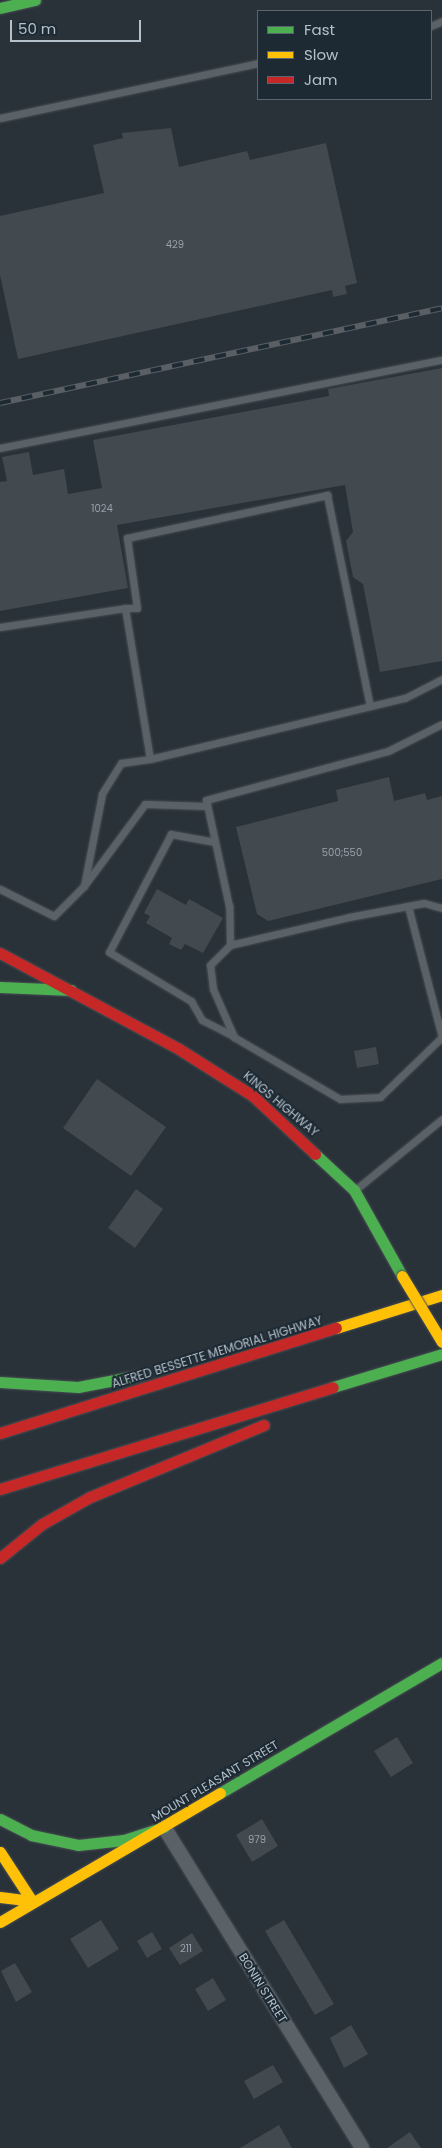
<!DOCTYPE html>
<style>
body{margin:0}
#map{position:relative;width:442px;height:2148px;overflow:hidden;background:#2a3239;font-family:Poppins,sans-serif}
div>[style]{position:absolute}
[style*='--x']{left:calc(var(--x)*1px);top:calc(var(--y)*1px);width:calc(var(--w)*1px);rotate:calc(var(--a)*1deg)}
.building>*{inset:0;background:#42494f}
.roads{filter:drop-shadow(0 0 1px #484e54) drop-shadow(0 0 1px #484e54)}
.lane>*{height:7px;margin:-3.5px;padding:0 3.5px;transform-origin:3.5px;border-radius:3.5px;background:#5a6167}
.street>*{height:14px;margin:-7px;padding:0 7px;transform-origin:7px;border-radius:7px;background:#5a6167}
.fast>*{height:11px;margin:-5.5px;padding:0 5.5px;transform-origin:5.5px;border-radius:5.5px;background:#4caf50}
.slow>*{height:11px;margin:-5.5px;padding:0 5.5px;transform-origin:5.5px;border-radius:5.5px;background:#ffc107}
.jam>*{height:11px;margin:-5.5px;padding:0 5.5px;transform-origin:5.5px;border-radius:5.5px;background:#c62828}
.rail>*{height:5.5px;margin-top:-2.75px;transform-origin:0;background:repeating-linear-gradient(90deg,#1d2a34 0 11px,#595f64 0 22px);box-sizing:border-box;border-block:1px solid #595f64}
.bridges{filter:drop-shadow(0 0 1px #484e54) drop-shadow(0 0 1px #484e54)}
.slow-bridge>*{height:11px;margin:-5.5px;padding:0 5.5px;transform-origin:5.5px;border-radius:5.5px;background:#ffc107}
span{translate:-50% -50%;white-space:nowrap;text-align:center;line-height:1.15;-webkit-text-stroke:4px #1d2a34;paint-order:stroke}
.number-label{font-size:10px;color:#98a2ab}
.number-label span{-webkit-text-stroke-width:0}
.street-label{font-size:12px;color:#b4c0ca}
.legend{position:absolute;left:257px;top:10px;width:175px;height:90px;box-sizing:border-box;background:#1d2a34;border:1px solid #596670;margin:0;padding:6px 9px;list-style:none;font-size:15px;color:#b4c0ca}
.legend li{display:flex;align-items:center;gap:10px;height:25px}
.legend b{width:25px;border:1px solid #596670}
.scale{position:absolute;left:10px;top:20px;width:131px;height:22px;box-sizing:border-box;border:2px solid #b4c0ca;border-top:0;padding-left:6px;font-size:15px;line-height:18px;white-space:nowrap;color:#b4c0ca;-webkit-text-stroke:4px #1d2a34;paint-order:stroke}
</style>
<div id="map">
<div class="building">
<div style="clip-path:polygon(171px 128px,179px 167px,247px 151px,250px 160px,326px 143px,357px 283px,345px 286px,347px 294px,333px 297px,332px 290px,18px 359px,0 275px,0 216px,104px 193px,93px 145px,123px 138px,122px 133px)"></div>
<div style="clip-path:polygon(442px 368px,442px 661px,380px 672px,363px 584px,353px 577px,346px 541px,353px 532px,345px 485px,117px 525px,128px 588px,0 611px,0 482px,7px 481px,2px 457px,29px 452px,33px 475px,64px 469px,68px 494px,102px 488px,93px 440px,329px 396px,328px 389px)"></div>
<div style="clip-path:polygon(389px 777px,394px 801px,425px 793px,427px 800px,442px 796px,442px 879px,268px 921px,257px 914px,236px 827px,338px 801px,336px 790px)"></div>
<div style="clip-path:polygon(157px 889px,186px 905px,189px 899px,223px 918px,203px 953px,185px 944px,181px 950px,169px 944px,172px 938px,146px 923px,150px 916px,144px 913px)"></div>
<div style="clip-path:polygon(376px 1047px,379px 1064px,357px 1068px,354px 1051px)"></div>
<div style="clip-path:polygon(97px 1079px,166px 1127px,131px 1176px,63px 1128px)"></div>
<div style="clip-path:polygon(136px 1189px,163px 1209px,135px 1248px,108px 1228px)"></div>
<div style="clip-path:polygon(397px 1737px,413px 1763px,391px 1777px,374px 1751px)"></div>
<div style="clip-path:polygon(262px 1819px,278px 1846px,252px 1862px,236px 1835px)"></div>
<div style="clip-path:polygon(101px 1920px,119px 1949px,88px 1968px,70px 1939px)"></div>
<div style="clip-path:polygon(284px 1920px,334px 2004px,315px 2015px,265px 1931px)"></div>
<div style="clip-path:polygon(152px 1932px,162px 1949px,147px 1958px,137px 1941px)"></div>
<div style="clip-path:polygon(192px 1933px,203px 1951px,180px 1965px,169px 1948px)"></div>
<div style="clip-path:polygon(15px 1963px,32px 1992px,16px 2002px,1px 1971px)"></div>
<div style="clip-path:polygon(213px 1978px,226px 2000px,208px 2011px,195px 1989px)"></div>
<div style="clip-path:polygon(351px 2025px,368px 2054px,344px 2068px,330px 2038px)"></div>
<div style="clip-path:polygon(273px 2065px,283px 2082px,254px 2099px,244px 2081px)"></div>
<div style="clip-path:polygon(279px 2125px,292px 2148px,240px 2148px)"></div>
<div style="clip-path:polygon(410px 2132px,421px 2148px,387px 2148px)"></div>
</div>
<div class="roads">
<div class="lane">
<div style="--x:431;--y:26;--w:12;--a:-24"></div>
<div style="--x:0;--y:118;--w:264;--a:-12"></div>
<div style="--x:0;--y:448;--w:451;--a:-11.3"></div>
<div style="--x:125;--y:608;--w:12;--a:0"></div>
<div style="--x:137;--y:608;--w:71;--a:-98.1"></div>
<div style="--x:127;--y:538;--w:205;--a:-12.1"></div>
<div style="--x:327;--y:495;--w:215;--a:78.5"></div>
<div style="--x:0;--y:627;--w:126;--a:-8.6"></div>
<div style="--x:125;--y:608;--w:153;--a:80.6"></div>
<div style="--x:150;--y:759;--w:29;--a:172"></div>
<div style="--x:121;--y:763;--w:36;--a:122"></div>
<div style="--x:102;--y:794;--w:94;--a:101.1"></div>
<div style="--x:150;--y:759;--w:262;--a:-13.5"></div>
<div style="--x:405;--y:698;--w:42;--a:-27.2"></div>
<div style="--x:215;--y:842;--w:45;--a:-169.7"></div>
<div style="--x:171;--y:834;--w:133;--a:117.7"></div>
<div style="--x:109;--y:952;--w:96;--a:30.9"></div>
<div style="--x:191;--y:1001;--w:22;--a:60"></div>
<div style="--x:202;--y:1020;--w:36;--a:27"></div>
<div style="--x:0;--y:889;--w:60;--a:26.6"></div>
<div style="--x:54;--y:916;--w:42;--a:-45"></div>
<div style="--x:84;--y:886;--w:102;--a:-53.4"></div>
<div style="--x:145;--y:804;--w:62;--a:1.8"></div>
<div style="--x:408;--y:906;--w:135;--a:75.5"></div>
<div style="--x:442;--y:1037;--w:86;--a:135.9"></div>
<div style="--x:380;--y:1097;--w:40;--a:177.1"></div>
<div style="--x:340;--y:1099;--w:123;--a:-149.7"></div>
<div style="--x:234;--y:1037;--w:52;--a:-113.6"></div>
<div style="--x:213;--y:989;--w:24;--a:-97"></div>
<div style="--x:210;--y:965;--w:28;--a:-45"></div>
<div style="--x:230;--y:945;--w:122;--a:-13.2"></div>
<div style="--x:349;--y:917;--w:76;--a:-10.6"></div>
<div style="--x:424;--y:903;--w:19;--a:16"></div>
<div style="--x:230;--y:945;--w:39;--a:-91"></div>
<div style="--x:229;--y:906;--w:108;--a:-102.2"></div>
<div style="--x:206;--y:800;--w:188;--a:-15.1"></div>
<div style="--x:388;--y:751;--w:60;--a:-26.6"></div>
<div style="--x:355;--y:1190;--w:112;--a:-39.2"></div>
</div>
<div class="street">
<div style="--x:164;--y:1827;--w:377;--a:58.3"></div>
</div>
<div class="fast">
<div style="--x:0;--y:8;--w:36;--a:-13"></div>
<div style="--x:0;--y:987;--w:71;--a:2.4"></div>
<div style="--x:315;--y:1154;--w:53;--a:42.7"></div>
<div style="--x:354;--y:1190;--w:98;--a:60.8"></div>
<div style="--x:0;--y:1382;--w:78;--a:3.7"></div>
<div style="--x:78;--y:1387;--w:64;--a:-10.8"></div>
<div style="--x:333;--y:1387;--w:114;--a:-16.8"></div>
<div style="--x:220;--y:1793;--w:257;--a:-30.4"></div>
<div style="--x:0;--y:1819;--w:35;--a:27"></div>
<div style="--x:31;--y:1835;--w:48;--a:12"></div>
<div style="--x:78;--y:1845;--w:46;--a:-6.2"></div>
<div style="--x:124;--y:1840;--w:42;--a:-18"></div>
</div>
<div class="slow">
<div style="--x:336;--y:1328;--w:111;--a:-17.3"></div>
<div style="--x:0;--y:1852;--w:59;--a:56.9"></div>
<div style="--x:0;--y:1897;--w:32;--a:7"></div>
<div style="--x:0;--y:1922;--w:255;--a:-30.4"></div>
</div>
<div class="jam">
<div style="--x:0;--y:953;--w:203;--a:28.2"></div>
<div style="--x:179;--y:1049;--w:88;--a:32.4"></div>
<div style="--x:253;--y:1096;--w:85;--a:43.1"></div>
<div style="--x:0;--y:1433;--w:352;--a:-17.4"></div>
<div style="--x:0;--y:1489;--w:348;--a:-17"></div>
<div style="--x:0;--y:1558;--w:54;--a:-39"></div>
<div style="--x:42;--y:1524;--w:55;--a:-29.4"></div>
<div style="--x:90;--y:1497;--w:188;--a:-22.5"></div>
</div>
</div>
<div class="rail">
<div style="--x:0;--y:403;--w:452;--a:-12.1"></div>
</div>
<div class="bridges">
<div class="slow-bridge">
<div style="--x:402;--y:1276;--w:77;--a:58.8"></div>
</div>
</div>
<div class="number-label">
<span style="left:175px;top:245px">429</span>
<span style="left:102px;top:509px">1024</span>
<span style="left:342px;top:853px">500;550</span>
<span style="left:257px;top:1840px">979</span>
<span style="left:186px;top:1949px">211</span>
</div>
<div class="street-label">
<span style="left:281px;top:1104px;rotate:40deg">KINGS HIGHWAY</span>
<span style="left:217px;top:1352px;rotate:-17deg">ALFRED BESSETTE MEMORIAL HIGHWAY</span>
<span style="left:215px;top:1781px;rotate:-31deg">MOUNT PLEASANT STREET</span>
<span style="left:263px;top:1988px;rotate:58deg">BONIN STREET</span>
</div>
<ul class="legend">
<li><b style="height:6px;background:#4caf50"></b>Fast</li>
<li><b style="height:6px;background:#ffc107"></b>Slow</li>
<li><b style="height:6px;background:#c62828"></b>Jam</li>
</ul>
<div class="scale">50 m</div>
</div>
